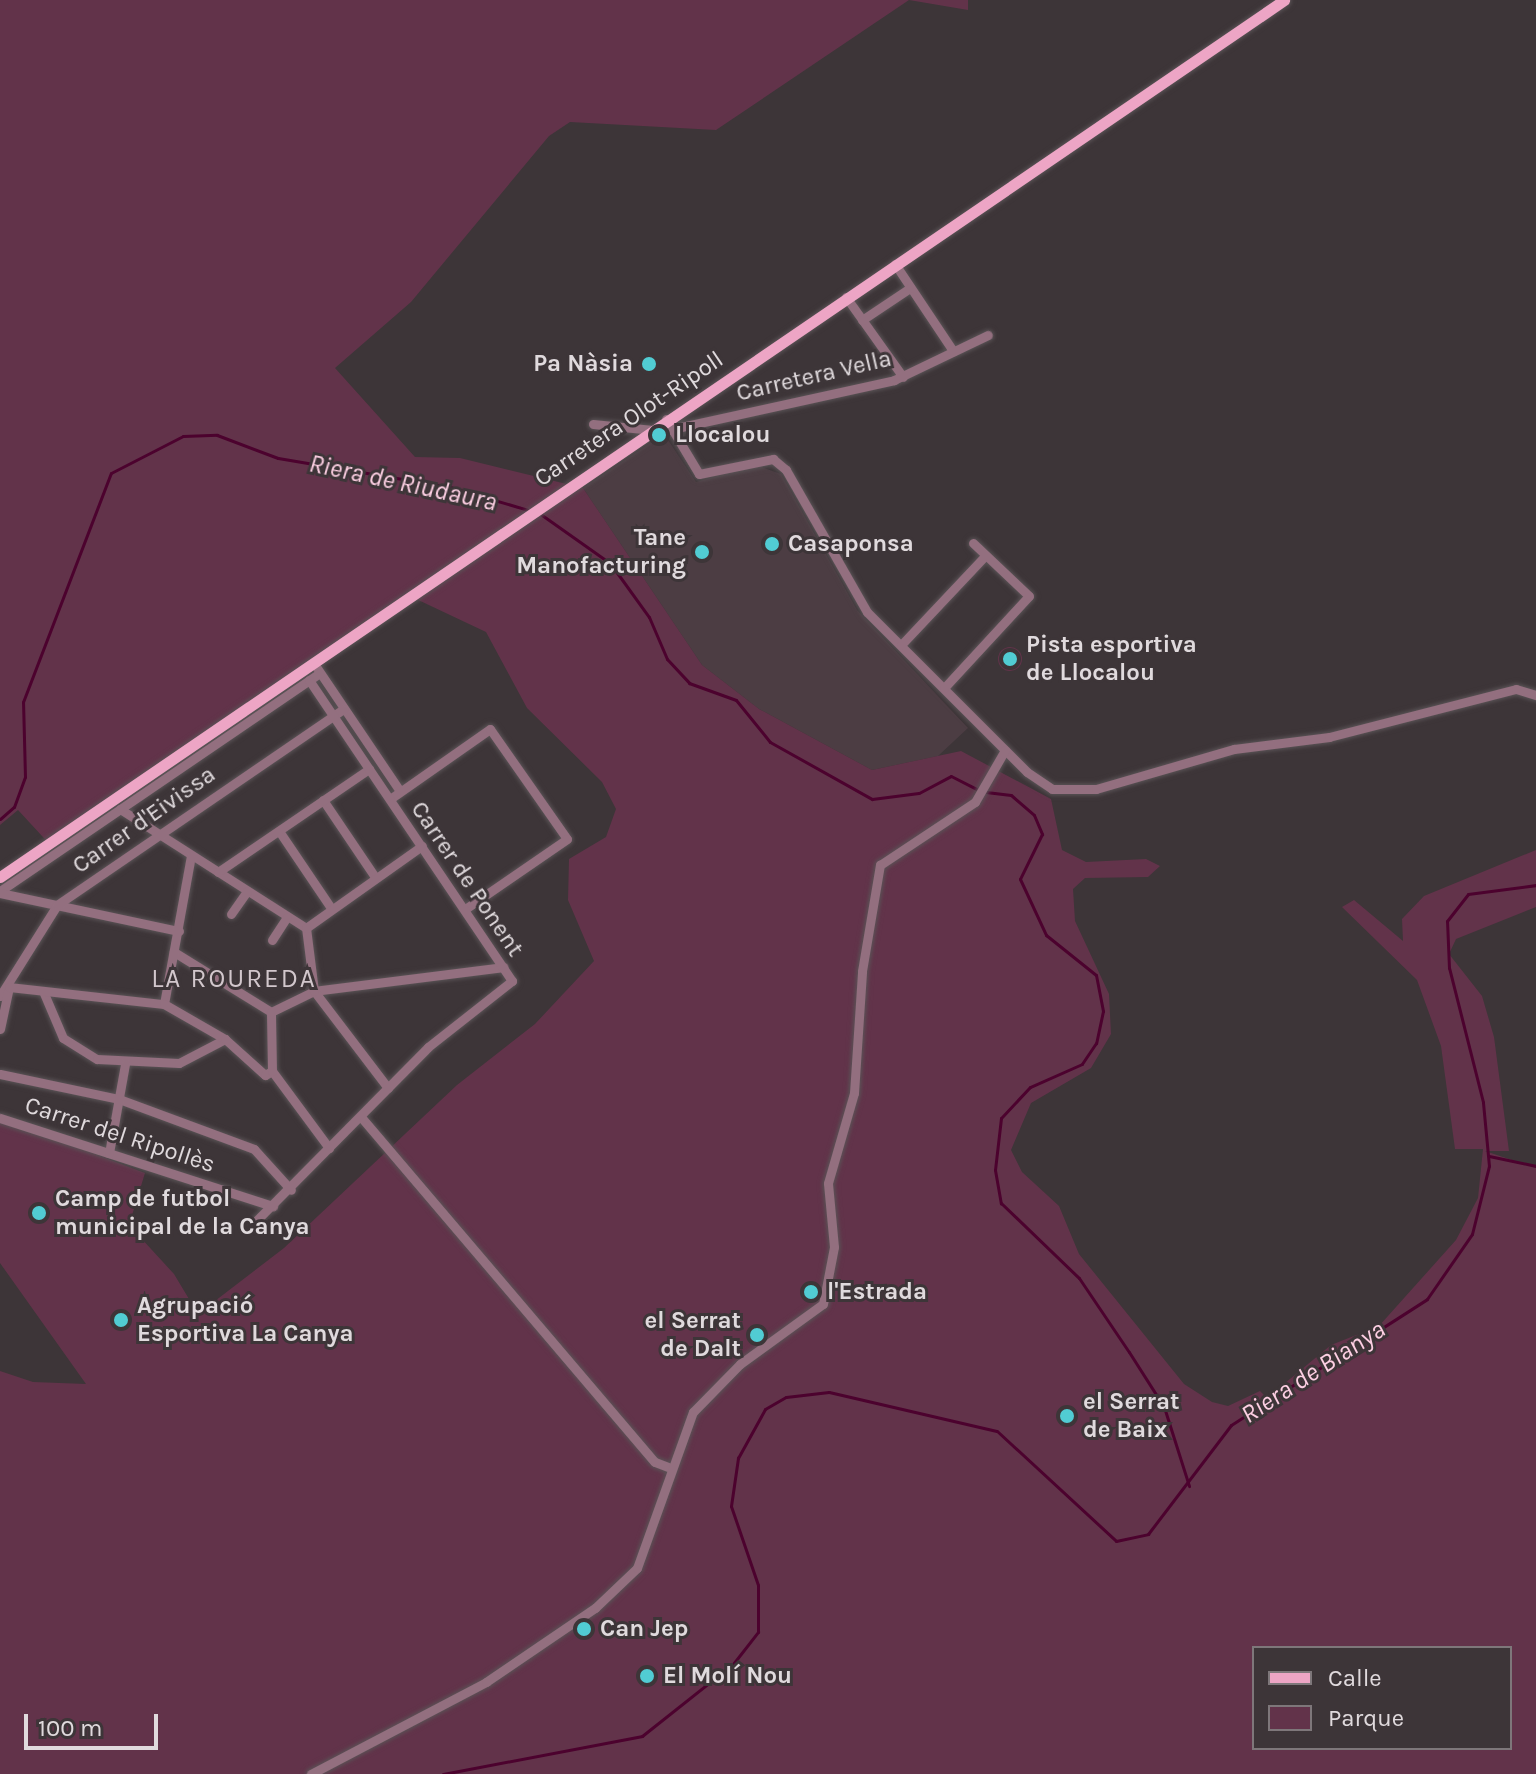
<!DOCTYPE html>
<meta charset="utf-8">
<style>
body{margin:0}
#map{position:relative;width:1536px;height:1774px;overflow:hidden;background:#3d3538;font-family:Karla,sans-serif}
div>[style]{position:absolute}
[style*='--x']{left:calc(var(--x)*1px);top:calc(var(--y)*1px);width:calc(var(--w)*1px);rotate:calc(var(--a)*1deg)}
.built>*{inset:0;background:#4c3d43}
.green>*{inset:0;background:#62334a}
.round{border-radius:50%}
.stream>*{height:3px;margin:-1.5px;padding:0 1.5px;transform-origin:1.5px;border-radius:1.5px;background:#4c022e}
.roads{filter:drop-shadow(0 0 2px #5a5356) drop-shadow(0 0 2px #5a5356)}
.minor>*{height:9px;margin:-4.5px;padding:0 4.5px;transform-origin:4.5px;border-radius:4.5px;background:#936f7f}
.major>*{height:11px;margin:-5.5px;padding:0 5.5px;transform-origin:5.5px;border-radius:5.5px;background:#eda5c5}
.dots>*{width:22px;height:22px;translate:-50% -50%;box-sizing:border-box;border:4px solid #3d3538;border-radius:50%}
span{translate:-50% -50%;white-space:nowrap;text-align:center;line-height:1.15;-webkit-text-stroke:6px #3d3538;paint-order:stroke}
.poi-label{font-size:24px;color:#e0dadd;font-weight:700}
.right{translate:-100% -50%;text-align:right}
.left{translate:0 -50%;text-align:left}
.street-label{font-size:24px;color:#e0dadd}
.water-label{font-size:26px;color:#fdcfe3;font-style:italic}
.neighbourhood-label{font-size:26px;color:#d2c7cc;letter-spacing:2px}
.legend{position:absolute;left:1252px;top:1646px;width:260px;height:104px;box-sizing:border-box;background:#3d3538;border:2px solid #7e777a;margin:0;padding:10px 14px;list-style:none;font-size:24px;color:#e0dadd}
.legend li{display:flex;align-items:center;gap:16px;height:40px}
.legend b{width:40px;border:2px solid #7e777a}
.scale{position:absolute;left:24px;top:1714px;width:134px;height:36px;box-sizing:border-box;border:4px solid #e0dadd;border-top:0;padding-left:10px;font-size:24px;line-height:28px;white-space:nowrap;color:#e0dadd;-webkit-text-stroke:6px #3d3538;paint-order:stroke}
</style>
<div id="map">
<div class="built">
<div style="clip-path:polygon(664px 434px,696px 482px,756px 465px,781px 474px,857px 610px,968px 728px,938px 756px,872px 770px,759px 709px,702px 665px,583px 488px)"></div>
</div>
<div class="green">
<div style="clip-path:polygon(evenodd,0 0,968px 0,968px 10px,909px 0,716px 130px,570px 122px,549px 136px,411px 302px,335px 368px,415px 457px,460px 458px,583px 488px,702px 665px,759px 709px,872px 770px,961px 751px,1051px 799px,1062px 850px,1086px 862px,1146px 859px,1160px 866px,1148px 877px,1085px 878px,1073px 889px,1075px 921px,1109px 994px,1111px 1034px,1091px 1068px,1031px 1103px,1011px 1150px,1022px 1172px,1059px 1206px,1079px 1254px,1184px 1384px,1212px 1402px,1228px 1406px,1260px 1391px,1267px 1398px,1331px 1345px,1379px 1326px,1456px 1240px,1478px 1198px,1483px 1149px,1455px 1149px,1441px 1046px,1417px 980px,1342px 907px,1354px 900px,1403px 941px,1402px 919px,1424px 896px,1536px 850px,1536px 907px,1456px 939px,1449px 954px,1482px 996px,1494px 1037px,1509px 1151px,1485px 1151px,1536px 1168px,1536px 1774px,0 1774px,0 1371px,33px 1382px,86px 1384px,0 1263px,0 1118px,145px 1173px,129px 1225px,174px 1274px,198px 1314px,284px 1248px,457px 1085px,535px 1024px,594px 961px,568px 900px,569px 859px,606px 837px,616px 809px,602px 782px,527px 708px,486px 632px,414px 598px,54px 849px,18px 810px,0 825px,0 0,1254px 1648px,1510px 1648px,1510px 1748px,1254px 1748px,1254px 1648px)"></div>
<div class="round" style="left:998px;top:647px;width:24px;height:24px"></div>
</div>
<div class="stream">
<div style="--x:539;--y:513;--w:87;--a:35.2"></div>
<div style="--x:610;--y:563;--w:67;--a:54.2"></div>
<div style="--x:649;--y:617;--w:46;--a:66.8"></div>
<div style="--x:667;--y:659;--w:33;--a:47"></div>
<div style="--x:689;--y:683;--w:50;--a:19.9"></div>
<div style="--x:736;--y:700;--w:54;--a:51"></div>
<div style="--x:770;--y:742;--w:117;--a:29.2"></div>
<div style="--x:872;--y:799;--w:47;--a:-7.3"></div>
<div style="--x:919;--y:793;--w:36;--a:-28"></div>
<div style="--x:951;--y:776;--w:30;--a:27"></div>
<div style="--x:986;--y:792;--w:25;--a:7"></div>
<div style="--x:1011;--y:795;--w:30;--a:41"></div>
<div style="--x:1034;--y:815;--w:21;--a:67"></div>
<div style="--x:1042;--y:834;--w:50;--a:116.1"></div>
<div style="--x:1020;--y:879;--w:62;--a:65.1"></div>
<div style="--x:1046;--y:935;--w:64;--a:38.7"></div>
<div style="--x:1096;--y:975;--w:37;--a:79"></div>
<div style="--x:1103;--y:1011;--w:33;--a:102"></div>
<div style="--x:1096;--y:1043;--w:25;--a:124"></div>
<div style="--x:1082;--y:1064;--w:57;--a:156.1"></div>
<div style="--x:1030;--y:1087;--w:42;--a:133.1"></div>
<div style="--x:1001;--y:1118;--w:52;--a:96.6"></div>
<div style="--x:995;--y:1170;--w:34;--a:80"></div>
<div style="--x:1001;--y:1203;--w:108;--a:43.9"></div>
<div style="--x:1079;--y:1278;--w:89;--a:56"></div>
<div style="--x:1129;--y:1352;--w:65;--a:57.5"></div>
<div style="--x:1164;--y:1407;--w:83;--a:72.4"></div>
<div style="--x:0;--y:819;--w:18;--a:-41"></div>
<div style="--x:14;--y:807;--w:32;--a:-70"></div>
<div style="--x:25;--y:777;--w:75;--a:-91.5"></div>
<div style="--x:23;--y:702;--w:245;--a:-69"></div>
<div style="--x:111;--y:473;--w:81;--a:-27.2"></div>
<div style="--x:183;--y:436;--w:34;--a:-2"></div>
<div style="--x:217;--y:435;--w:65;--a:20.7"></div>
<div style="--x:278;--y:458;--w:174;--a:9.6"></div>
<div style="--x:450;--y:487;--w:81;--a:16.4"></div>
<div style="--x:1489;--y:1156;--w:48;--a:12"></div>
<div style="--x:443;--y:1774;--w:203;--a:-10.8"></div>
<div style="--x:642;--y:1736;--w:116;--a:-38.4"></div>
<div style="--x:733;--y:1664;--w:41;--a:-52"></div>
<div style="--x:758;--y:1632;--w:47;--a:-90"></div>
<div style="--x:758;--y:1585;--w:83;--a:-108.9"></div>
<div style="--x:731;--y:1506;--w:49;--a:-81.7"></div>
<div style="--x:738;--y:1458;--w:56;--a:-61.1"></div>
<div style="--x:765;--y:1409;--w:24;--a:-30"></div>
<div style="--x:786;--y:1397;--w:43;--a:-6.6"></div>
<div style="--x:829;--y:1392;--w:172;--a:13.1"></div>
<div style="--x:997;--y:1431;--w:162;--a:42.7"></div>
<div style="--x:1116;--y:1541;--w:33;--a:-12"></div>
<div style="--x:1148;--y:1534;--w:137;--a:-52.7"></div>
<div style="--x:1231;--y:1425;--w:233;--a:-32.7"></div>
<div style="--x:1427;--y:1299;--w:79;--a:-55.3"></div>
<div style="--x:1472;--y:1234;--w:70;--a:-76"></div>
<div style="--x:1489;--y:1166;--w:64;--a:-95.4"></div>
<div style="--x:1483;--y:1102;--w:138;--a:-104.2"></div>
<div style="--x:1449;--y:968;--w:47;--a:-92.4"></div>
<div style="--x:1447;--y:921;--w:34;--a:-52"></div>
<div style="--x:1468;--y:894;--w:69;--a:-7.5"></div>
</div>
<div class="roads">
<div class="minor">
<div style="--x:895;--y:264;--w:105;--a:56.3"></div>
<div style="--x:846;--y:297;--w:98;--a:54.5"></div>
<div style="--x:862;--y:320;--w:58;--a:-33.7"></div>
<div style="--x:666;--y:419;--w:64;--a:59"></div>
<div style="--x:699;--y:474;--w:76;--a:-11.5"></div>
<div style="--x:773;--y:459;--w:17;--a:40"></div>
<div style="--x:786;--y:470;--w:163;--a:60.3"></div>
<div style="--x:867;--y:612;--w:226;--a:45"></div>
<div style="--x:1027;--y:772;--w:30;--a:34"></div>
<div style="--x:1052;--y:789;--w:44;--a:0"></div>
<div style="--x:1096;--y:789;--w:144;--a:-16.2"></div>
<div style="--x:1234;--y:749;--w:96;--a:-7.2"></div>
<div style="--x:1329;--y:737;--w:193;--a:-14.4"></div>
<div style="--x:1516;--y:689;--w:21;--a:17"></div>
<div style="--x:593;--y:424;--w:70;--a:5.7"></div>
<div style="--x:663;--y:431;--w:237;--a:-12.4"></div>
<div style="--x:894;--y:380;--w:104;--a:-25.6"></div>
<div style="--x:901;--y:645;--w:122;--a:-46.7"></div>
<div style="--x:317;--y:668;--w:148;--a:56"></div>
<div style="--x:944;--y:688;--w:125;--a:-47.3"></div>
<div style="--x:1029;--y:596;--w:77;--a:-136.6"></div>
<div style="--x:390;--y:799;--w:122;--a:-35"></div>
<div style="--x:490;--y:729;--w:134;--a:55"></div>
<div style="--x:567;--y:839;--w:124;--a:145.5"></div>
<div style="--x:323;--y:800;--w:93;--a:56"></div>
<div style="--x:120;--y:809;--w:221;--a:32.6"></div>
<div style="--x:279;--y:831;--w:93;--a:56"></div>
<div style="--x:218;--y:872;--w:183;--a:-34.3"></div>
<div style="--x:0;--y:891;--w:387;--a:-34.3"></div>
<div style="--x:0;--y:893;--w:183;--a:12"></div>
<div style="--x:231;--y:914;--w:28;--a:-55"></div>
<div style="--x:272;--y:940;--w:27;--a:-57"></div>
<div style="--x:174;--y:952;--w:114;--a:31.7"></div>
<div style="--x:43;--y:991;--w:51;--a:66.9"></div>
<div style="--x:63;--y:1038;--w:40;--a:32"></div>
<div style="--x:97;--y:1059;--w:82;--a:2.8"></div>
<div style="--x:179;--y:1063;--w:52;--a:-27.6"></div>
<div style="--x:0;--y:996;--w:107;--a:-57.9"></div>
<div style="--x:57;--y:905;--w:347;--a:-34.4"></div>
<div style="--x:164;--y:1004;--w:150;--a:-79.7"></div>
<div style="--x:0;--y:1029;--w:43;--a:-77.9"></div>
<div style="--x:9;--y:987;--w:156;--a:6.3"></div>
<div style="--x:164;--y:1004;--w:70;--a:29.8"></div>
<div style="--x:225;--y:1039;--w:54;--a:42"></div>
<div style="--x:265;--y:1075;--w:8;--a:-30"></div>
<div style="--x:272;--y:1071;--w:96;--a:53.5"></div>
<div style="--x:272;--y:1071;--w:59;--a:-91"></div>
<div style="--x:271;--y:1012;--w:48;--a:-26"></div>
<div style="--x:314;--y:991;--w:191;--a:-7.2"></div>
<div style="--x:0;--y:1074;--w:122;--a:11.9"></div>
<div style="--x:119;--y:1099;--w:144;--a:20.3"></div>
<div style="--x:254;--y:1149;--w:55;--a:47.9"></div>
<div style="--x:388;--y:1088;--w:122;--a:-127.3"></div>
<div style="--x:314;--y:991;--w:64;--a:-97.2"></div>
<div style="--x:306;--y:928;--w:142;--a:-35.3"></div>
<div style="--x:361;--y:1117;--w:453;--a:49.6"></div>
<div style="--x:655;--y:1462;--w:14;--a:21"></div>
<div style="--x:0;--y:1118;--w:287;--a:17.9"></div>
<div style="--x:109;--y:1153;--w:90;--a:-79.8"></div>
<div style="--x:254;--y:1223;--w:247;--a:-45.3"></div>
<div style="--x:428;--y:1047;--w:107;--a:-38.2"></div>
<div style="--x:512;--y:981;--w:363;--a:-124"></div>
<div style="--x:311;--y:1774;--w:198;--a:-27.7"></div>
<div style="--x:486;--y:1682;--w:132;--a:-34.2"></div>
<div style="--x:595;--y:1608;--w:58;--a:-43.6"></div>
<div style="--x:637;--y:1568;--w:166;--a:-70.3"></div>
<div style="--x:693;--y:1412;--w:67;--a:-45.6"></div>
<div style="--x:740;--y:1364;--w:102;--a:-35.9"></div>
<div style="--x:823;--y:1304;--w:58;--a:-79.1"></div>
<div style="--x:834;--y:1247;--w:64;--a:-95.4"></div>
<div style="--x:828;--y:1183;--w:94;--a:-73.9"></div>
<div style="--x:854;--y:1093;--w:122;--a:-86.2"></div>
<div style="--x:862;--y:971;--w:108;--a:-80.4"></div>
<div style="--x:880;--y:865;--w:114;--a:-33.6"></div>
<div style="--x:975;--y:802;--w:60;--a:-60"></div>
</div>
<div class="major">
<div style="--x:0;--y:877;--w:1555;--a:-34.33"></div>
</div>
</div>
<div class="dots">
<div style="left:649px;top:364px;background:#51ccd3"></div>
<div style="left:659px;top:435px;background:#51ccd3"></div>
<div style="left:772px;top:544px;background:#51ccd3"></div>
<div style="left:702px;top:552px;background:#51ccd3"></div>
<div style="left:1010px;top:659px;background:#51ccd3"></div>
<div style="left:39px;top:1213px;background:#51ccd3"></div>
<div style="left:811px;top:1292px;background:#51ccd3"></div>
<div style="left:121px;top:1320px;background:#51ccd3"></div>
<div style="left:757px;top:1335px;background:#51ccd3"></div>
<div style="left:1067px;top:1416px;background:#51ccd3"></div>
<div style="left:584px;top:1629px;background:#51ccd3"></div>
<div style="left:647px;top:1676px;background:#51ccd3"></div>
</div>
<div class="poi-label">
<span class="right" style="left:633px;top:364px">Pa Nàsia</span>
<span class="left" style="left:675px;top:435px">Llocalou</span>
<span class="right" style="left:686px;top:552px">Tane<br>Manofacturing</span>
<span class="left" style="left:788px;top:544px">Casaponsa</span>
<span class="left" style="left:1026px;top:659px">Pista esportiva<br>de Llocalou</span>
<span class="left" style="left:55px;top:1213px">Camp de futbol<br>municipal de la Canya</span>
<span class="left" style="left:827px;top:1292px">l'Estrada</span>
<span class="left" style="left:137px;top:1320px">Agrupació<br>Esportiva La Canya</span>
<span class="right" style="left:741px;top:1335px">el Serrat<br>de Dalt</span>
<span class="left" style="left:1083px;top:1416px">el Serrat<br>de Baix</span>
<span class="left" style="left:600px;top:1629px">Can Jep</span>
<span class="left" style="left:663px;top:1676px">El Molí Nou</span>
</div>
<div class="street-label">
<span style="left:814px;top:376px;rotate:-13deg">Carretera Vella</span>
<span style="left:629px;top:419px;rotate:-34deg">Carretera Olot-Ripoll</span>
<span style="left:144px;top:820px;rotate:-35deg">Carrer d'Eivissa</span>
<span style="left:467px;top:879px;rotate:56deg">Carrer de Ponent</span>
<span style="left:120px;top:1135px;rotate:18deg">Carrer del Ripollès</span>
</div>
<div class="water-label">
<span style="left:403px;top:483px;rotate:12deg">Riera de Riudaura</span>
<span style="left:1313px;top:1372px;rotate:-33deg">Riera de Bianya</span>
</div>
<div class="neighbourhood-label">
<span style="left:234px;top:979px">LA ROUREDA</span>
</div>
<ul class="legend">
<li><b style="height:10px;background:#eda5c5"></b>Calle</li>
<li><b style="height:22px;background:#62334a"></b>Parque</li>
</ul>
<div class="scale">100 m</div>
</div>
